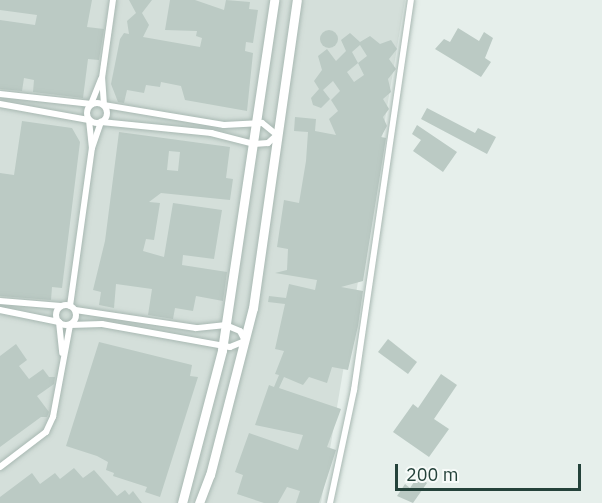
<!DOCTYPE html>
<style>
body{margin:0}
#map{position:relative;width:602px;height:503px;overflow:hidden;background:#e6efeb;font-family:"IBM Plex Sans",sans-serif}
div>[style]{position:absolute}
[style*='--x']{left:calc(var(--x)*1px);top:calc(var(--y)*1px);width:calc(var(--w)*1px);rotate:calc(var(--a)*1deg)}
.built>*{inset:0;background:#d4dfda}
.building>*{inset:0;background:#bbcac4}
.round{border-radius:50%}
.roads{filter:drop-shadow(0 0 2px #a8b8b2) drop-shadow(0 0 2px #a8b8b2)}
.street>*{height:6px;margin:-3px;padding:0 3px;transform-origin:3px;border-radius:3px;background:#fff}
.street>.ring{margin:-3px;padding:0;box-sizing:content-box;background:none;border:6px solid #fff;border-radius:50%}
.secondary>*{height:9px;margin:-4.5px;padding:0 4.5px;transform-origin:4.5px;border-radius:4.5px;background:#fff}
span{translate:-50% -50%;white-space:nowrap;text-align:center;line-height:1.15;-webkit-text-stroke:4.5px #f7fbf9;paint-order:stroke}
.scale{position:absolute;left:395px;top:464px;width:186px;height:27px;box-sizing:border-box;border:3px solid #24423a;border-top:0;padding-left:8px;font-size:18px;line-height:21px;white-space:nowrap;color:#24423a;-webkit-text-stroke:4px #f7fbf9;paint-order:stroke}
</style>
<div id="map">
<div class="built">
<div style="clip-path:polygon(0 0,405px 0,321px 503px,0 503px)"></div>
</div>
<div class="building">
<div style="clip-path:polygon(0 0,92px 0,87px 27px,104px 29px,99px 60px,88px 59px,83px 98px,33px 92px,34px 80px,24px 78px,22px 91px,0 89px,0 20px,35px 25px,37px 15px,0 10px)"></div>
<div style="clip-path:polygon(129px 0,152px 0,142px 13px,149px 25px,143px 37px,200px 47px,202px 38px,196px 36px,197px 31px,165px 30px,170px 0,195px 0,224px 10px,226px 0,250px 2px,249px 9px,258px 10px,253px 43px,246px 42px,245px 51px,253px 53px,247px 111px,185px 100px,181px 86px,161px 82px,160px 87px,146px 85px,144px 93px,127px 90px,124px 103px,118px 102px,111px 84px,120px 39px,124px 33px,129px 34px,127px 21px,136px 13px)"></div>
<div style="clip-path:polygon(458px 28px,479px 41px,484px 32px,493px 38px,485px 58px,491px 62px,481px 77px,435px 49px,444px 39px,450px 42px)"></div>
<div class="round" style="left:320px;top:30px;width:18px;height:18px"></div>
<div style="clip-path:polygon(evenodd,350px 33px,360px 42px,370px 36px,380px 44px,391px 40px,397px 49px,389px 59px,396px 69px,388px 79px,391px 92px,383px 99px,389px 109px,383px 117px,387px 126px,381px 137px,386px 138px,363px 281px,341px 287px,363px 291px,358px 326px,348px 370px,332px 367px,327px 383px,309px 377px,303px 385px,284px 377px,279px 388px,341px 409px,327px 447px,336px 450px,319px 503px,296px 503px,300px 491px,287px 487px,278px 503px,264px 503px,237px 494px,243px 475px,235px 472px,249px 433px,298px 450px,303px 435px,255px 425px,269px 385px,274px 387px,279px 375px,275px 374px,284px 351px,275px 349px,285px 304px,268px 302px,269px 296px,286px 298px,289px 284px,315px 290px,317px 280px,275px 273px,287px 270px,288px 249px,277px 247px,284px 200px,299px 203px,306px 161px,308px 132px,294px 131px,295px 117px,316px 119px,315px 131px,336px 135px,329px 119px,338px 111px,331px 100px,340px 91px,333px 81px,323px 90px,330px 99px,321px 108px,313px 105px,311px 98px,319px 89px,314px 81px,322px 70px,318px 56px,327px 49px,336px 61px,346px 51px,341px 40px,350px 33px,360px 45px,367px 56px,358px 63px,364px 75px,354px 82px,347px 72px,358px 63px,352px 52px,360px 45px)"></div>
<div style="clip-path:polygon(427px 108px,475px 133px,478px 128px,496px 137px,487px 154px,421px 119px)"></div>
<div style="clip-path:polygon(22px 121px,72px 128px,80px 142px,62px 288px,52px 287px,51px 300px,0 296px,0 173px,14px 175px)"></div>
<div style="clip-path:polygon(417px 125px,457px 152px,443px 172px,413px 151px,421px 140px,412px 134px)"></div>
<div style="clip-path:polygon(evenodd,119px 132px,230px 147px,226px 178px,233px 179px,230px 200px,161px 193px,149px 202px,160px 203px,154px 240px,146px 239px,143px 251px,164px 257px,173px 203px,222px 210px,214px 259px,183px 255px,182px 265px,227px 272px,223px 301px,196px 296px,193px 311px,175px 308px,173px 319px,148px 315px,152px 289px,116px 284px,114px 308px,99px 305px,101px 292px,93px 290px,105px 241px,119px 132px,169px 151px,180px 152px,178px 171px,167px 170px,169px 151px)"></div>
<div style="clip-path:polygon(388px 339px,417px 362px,408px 374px,378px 352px)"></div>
<div style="clip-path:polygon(99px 342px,192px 365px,190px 376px,198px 377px,160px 497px,145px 492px,147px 487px,113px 476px,114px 473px,106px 470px,108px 462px,97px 456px,66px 446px)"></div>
<div style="clip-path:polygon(16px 344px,27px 360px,19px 366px,29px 379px,43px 369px,49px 377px,55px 377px,54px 384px,37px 396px,49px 412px,47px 417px,41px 417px,0 447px,0 356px)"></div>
<div style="clip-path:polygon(441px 374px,457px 385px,434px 419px,449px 429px,429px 457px,393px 432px,413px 404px,418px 408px)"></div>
<div style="clip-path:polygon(74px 468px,83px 478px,94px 470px,117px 496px,125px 490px,129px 495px,133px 491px,142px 503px,0 503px,0 497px,32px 473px,40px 484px,55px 473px,60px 479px)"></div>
<div style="clip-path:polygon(418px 476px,427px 483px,413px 503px,397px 496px,405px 484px,410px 488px)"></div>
</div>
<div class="roads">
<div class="street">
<div style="--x:0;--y:94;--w:92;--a:6.3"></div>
<div style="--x:91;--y:104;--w:27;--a:-68"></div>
<div class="ring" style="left:87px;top:103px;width:14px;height:14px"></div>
<div style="--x:0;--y:104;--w:90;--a:10.2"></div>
<div style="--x:89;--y:120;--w:28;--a:84"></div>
<div style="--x:0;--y:301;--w:61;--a:4.7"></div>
<div class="ring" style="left:56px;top:305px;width:14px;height:14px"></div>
<div style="--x:70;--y:306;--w:160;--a:-82.1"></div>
<div style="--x:92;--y:148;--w:28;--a:-71"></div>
<div style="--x:101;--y:122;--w:111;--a:5.7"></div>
<div style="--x:211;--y:133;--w:44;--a:14.3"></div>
<div style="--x:254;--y:144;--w:14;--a:-4"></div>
<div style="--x:268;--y:143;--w:12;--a:-42"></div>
<div style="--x:277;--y:135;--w:19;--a:-141"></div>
<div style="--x:262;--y:123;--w:38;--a:177"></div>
<div style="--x:224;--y:125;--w:122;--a:-170.5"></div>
<div style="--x:104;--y:105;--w:27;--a:-94"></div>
<div style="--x:102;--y:78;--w:79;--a:-82"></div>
<div style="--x:0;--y:310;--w:60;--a:11.5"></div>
<div style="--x:59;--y:322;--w:31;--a:84"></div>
<div style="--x:0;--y:467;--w:58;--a:-37.3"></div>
<div style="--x:46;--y:432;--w:17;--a:-65"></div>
<div style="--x:53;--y:417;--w:94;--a:-79.5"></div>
<div style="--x:70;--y:325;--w:32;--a:-2"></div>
<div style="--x:102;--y:324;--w:130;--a:10.2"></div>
<div style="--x:230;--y:347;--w:16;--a:-22"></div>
<div style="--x:245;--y:341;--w:11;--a:-117"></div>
<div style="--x:240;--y:331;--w:15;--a:-157"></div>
<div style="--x:226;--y:325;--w:30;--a:174"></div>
<div style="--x:196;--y:328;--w:122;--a:-171.5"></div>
<div style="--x:330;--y:503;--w:116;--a:-78"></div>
<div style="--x:354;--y:390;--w:394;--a:-81.7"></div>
</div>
<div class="secondary">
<div style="--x:182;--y:503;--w:158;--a:-75.3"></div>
<div style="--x:222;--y:350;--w:354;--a:-81.5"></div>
<div style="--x:199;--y:503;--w:30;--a:-69"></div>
<div style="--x:210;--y:475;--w:172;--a:-75.6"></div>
<div style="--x:253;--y:308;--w:311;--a:-81.9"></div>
</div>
</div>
<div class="scale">200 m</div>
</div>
